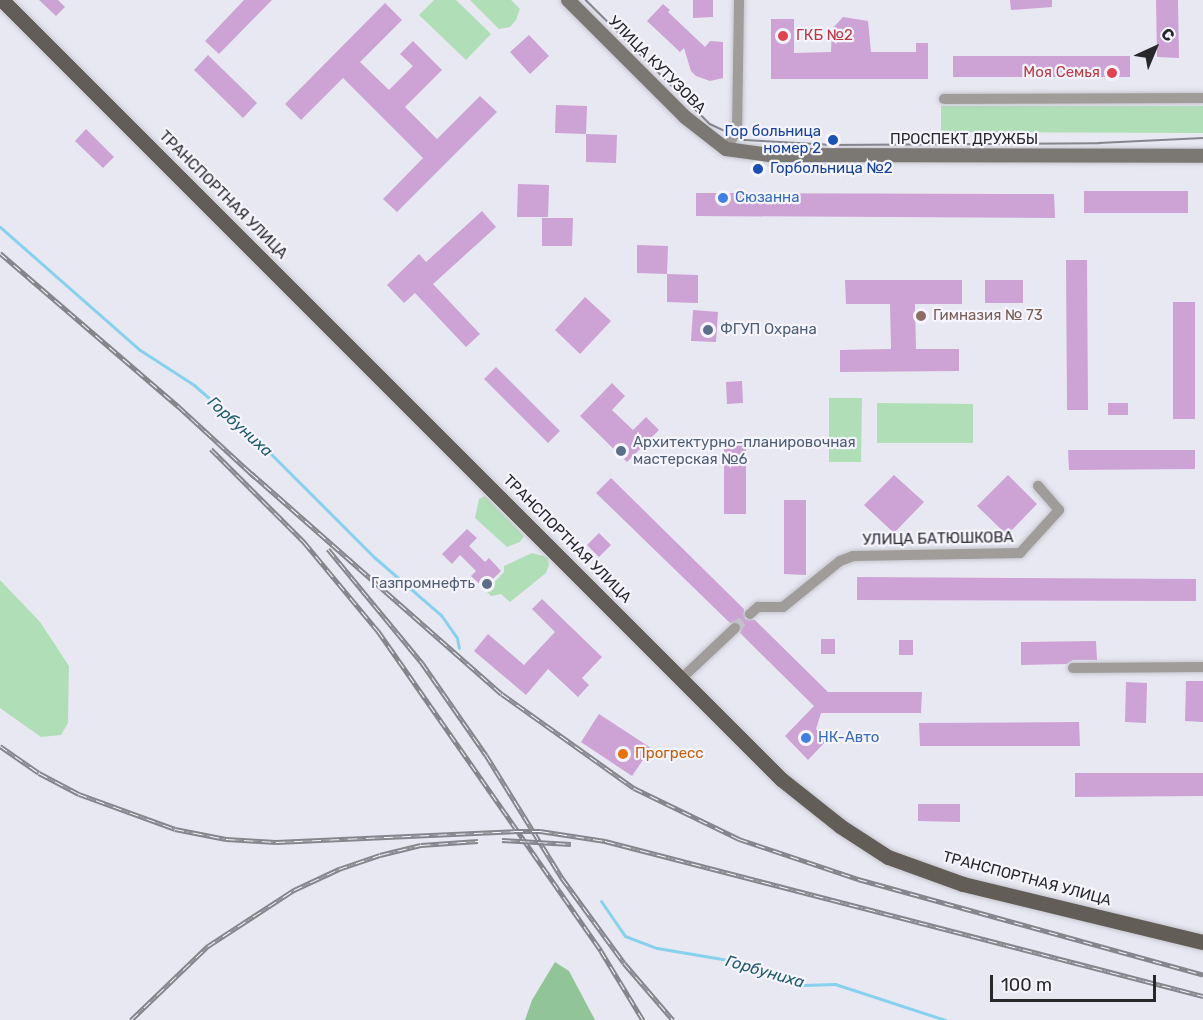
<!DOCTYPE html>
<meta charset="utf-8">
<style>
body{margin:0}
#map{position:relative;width:1203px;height:1020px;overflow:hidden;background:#e8e8f2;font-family:Rubik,sans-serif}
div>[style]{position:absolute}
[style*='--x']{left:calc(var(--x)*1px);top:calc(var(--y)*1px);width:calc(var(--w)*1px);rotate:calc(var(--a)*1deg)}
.green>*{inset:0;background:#b0deb6}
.forest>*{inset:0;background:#91c598}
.stream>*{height:3px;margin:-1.5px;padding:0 1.5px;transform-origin:1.5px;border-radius:1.5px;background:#88d1ee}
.building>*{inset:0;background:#cda2d4}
.street-tunnel>*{height:10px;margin-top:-5px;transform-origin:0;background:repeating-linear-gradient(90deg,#c2c1ca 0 10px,transparent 0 15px)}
.roads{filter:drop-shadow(0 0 2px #c5c5ce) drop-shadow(0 0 2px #c5c5ce)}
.street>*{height:10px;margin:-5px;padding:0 5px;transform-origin:5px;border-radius:5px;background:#9f9c99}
.secondary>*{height:14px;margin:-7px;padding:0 7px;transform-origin:7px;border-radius:7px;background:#7b7772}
.primary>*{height:15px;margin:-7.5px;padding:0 7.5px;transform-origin:7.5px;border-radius:7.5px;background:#625e57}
.tram>*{height:1.5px;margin:-0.75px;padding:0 0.75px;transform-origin:0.75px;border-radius:0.75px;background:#85858c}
.rail>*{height:5px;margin-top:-2.5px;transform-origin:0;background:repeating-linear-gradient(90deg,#f6f5ff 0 9px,#85858c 0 18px);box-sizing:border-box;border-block:2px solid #85858c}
.dots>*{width:16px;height:16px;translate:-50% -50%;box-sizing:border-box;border:3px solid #f6f5ff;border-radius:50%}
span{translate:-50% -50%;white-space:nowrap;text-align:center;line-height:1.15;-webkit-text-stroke:4.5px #f6f5ff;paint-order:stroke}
.health-label{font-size:15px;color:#be3a42}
.left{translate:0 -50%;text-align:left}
.right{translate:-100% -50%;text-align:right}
.street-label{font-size:15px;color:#28272b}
.transit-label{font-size:15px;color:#164399}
.shop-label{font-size:15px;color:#366cbe}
.education-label{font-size:15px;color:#785e54}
.service-label{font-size:15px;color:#4e5e75}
.food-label{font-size:15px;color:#c56008}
.water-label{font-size:16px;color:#205b6f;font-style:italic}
.north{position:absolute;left:1125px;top:18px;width:60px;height:60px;-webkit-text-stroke:4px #f6f5ff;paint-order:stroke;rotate:44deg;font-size:16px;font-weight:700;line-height:24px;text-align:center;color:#28272b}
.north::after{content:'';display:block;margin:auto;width:21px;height:27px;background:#28272b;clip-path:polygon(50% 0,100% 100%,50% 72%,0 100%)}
.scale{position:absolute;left:990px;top:975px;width:166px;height:27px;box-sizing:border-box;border:3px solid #28272b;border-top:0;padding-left:8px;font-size:18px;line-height:21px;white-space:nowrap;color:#28272b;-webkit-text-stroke:4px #f6f5ff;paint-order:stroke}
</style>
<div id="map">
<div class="green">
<div style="clip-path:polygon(434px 0,456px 0,491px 34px,466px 60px,419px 15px)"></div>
<div style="clip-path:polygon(470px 0,511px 0,520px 9px,516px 20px,510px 27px,499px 29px)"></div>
<div style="clip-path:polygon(941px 106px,1203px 106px,1203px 133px,941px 132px)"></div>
<div style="clip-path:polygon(829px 398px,862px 398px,861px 462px,829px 462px)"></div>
<div style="clip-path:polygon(877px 403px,973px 404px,973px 443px,877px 443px)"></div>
<div style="clip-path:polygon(485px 496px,524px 536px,520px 542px,507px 547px,475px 518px,479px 499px)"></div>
<div style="clip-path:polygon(532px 553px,547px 557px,549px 565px,546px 573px,510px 602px,501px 594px,491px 596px,486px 591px,504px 572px,504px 566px)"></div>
<div style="clip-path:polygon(0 580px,40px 622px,69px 666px,68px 723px,61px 735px,41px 737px,0 708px)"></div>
</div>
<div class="forest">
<div style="clip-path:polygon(555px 962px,569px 971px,595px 1020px,525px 1020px,532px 1000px)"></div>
</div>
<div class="stream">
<div style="--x:0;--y:227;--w:186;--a:41.3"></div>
<div style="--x:140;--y:350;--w:64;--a:32.9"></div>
<div style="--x:194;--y:385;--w:86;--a:41.2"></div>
<div style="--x:259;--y:442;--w:163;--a:45"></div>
<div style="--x:374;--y:557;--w:89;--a:40.9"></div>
<div style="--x:441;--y:615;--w:28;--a:55"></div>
<div style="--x:457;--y:638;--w:10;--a:79"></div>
<div style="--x:601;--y:901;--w:42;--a:55.6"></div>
<div style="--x:625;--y:936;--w:34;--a:21"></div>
<div style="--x:657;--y:948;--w:78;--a:9.6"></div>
<div style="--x:734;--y:961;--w:74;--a:18.9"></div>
<div style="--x:804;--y:985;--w:31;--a:-2"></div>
<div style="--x:835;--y:984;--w:116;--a:18.1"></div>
</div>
<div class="building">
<div style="clip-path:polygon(39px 0,58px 0,65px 7px,56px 16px)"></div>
<div style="clip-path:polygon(244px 0,272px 0,219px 54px,205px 41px)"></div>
<div style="clip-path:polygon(693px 0,713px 0,713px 17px,693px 18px)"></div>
<div style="clip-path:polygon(1010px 0,1052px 0,1052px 7px,1011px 10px)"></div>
<div style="clip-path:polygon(1156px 0,1178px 0,1179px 58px,1157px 57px)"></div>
<div style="clip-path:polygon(385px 3px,402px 20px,360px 62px,389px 90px,413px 66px,400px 54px,413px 41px,442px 70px,405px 107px,437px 139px,480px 96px,497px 112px,397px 212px,383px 199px,423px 158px,343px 78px,301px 120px,285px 104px)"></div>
<div style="clip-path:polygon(663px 4px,670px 10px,668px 12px,705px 47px,710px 41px,723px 42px,723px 78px,710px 81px,696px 76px,691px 71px,684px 48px,680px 52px,647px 21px)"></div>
<div style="clip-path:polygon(843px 17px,868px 21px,871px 52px,916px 52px,916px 43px,928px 43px,928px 79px,771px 79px,771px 19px,794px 19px,794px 53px,831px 52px,832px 29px)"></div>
<div style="clip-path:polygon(529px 35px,549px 56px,530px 74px,510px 52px)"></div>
<div style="clip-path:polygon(208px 55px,257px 103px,243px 118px,194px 70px)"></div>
<div style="clip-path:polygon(953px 56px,1130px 56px,1130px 77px,953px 77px)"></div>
<div style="clip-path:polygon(556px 105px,587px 106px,586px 134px,555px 133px)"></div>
<div style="clip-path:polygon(86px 129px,114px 157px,103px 168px,75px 141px)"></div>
<div style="clip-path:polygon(586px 134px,617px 135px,616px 163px,586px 162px)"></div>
<div style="clip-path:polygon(518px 184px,549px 185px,548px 217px,517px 217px)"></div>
<div style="clip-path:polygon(1084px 191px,1188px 191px,1188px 213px,1084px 213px)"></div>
<div style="clip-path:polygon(696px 193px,1054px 194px,1055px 218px,696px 216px)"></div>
<div style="clip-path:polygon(482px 211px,496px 227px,433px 284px,480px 334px,466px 347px,415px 293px,404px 303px,387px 285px,419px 254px,426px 262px)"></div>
<div style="clip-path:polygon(542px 218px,573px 218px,572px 246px,542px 246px)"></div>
<div style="clip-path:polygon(637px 245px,668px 246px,667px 274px,637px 273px)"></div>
<div style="clip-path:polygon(1066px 260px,1087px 260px,1088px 410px,1067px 410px)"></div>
<div style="clip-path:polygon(667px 274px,698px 275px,698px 303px,667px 302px)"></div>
<div style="clip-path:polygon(845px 280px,962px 280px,962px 304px,915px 304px,916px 349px,959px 349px,959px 371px,840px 372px,840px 350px,891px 349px,890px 304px,846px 304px)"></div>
<div style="clip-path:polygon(985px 280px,1023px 280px,1023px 303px,985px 303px)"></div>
<div style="clip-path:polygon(585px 297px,611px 321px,580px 354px,555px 330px)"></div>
<div style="clip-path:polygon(1173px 302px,1195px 302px,1195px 419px,1173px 419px)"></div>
<div style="clip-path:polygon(693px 310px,718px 312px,716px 342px,691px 341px)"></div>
<div style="clip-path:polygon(496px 367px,560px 431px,548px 443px,484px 379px)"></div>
<div style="clip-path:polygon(742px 381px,743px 403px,727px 404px,726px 382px)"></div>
<div style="clip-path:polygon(612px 383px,625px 396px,612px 410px,633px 430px,646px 417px,659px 430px,627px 462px,580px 416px)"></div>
<div style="clip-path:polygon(1108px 403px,1128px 403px,1128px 415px,1108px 415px)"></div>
<div style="clip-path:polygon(724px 440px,746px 440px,746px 514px,724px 514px)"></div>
<div style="clip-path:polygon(1068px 450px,1195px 450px,1195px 469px,1069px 470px)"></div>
<div style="clip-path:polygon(894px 475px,924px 502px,894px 533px,864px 505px)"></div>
<div style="clip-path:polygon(1008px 475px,1037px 504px,1007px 535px,977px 506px)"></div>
<div style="clip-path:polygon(611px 478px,744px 609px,745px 619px,755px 620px,828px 692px,922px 692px,921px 713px,821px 713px,816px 729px,827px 740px,808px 760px,785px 736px,814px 706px,740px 633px,742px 627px,740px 622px,730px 623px,596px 493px)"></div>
<div style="clip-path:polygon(784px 500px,806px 500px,806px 575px,784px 574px)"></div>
<div style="clip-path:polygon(467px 529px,477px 538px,469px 546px,485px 562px,489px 558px,501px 571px,484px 588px,471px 576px,476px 571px,460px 555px,452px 564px,442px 554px)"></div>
<div style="clip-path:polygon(599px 533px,611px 545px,599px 557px,587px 545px)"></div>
<div style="clip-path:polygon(857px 577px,1196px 579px,1196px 601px,857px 600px)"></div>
<div style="clip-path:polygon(542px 599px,602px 657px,582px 678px,589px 685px,578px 697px,548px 669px,526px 695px,474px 651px,488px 634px,524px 665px,555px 632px,532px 609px)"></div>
<div style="clip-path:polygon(821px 639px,835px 639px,835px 654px,821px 654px)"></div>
<div style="clip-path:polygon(899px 640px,913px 640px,913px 655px,899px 655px)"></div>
<div style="clip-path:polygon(1096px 641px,1097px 660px,1073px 660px,1067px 664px,1021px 665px,1021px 642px)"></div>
<div style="clip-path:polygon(1186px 681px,1203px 681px,1203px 722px,1185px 721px)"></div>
<div style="clip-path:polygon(1126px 682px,1147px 683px,1146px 723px,1125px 722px)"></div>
<div style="clip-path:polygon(599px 714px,651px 748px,632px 776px,581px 742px)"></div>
<div style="clip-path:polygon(1079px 722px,1080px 746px,920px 746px,919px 723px)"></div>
<div style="clip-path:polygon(1075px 773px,1203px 773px,1203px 796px,1075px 797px)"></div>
<div style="clip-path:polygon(918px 804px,960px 804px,960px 822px,918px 821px)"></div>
</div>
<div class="street-tunnel">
<div style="--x:735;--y:628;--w:21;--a:-43"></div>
</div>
<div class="roads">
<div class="street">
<div style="--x:944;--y:99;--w:259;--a:-0.2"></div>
<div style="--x:726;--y:149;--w:21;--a:-59"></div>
<div style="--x:737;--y:131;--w:131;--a:-89.1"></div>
<div style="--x:750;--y:614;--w:11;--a:-41"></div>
<div style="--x:758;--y:607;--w:25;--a:0"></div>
<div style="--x:783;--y:607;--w:73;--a:-38.9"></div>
<div style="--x:840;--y:561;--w:14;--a:-21"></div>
<div style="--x:853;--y:556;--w:167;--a:-1"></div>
<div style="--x:1020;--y:553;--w:58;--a:-47.8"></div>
<div style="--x:1059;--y:510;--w:32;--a:-131"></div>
<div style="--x:1073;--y:668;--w:130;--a:-0.4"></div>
<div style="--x:682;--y:678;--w:73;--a:-43.3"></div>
</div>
<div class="secondary">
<div style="--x:568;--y:0;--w:165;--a:45"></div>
<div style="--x:685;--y:117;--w:52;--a:38"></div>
<div style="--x:726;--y:149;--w:44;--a:7.8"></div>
<div style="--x:770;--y:155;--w:433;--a:0.1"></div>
</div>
<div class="primary">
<div style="--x:2;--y:0;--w:1102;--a:45"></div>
<div style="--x:781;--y:779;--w:75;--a:38.5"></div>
<div style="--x:840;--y:826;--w:57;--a:32.9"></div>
<div style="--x:888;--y:857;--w:80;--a:19.8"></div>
<div style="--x:963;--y:884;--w:247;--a:13.6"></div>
</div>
</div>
<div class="tram">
<div style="--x:586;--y:0;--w:175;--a:45"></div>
<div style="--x:710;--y:124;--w:38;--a:25"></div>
<div style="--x:745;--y:140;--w:88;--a:3.3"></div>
<div style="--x:833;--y:145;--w:266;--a:-0.4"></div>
<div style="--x:1099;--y:143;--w:104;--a:-2.8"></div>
</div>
<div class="rail">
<div style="--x:0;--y:253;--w:235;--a:40.7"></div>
<div style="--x:178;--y:406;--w:105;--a:42.7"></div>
<div style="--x:211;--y:449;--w:132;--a:45"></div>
<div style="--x:304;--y:542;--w:116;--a:50.3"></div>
<div style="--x:378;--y:631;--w:390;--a:55.1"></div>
<div style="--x:601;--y:951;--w:81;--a:58.7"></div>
<div style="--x:251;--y:473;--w:334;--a:41.4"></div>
<div style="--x:502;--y:694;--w:162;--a:35.5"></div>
<div style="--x:634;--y:788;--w:117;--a:25.9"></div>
<div style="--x:739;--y:839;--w:126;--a:18.6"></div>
<div style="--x:858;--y:879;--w:358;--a:15.5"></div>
<div style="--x:328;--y:549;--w:148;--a:50.5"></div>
<div style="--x:422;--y:663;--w:112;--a:55.2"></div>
<div style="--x:486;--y:755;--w:145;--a:58.3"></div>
<div style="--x:562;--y:878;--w:105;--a:53.9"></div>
<div style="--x:624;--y:963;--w:75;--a:49.3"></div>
<div style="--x:0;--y:746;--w:47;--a:34.7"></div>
<div style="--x:39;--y:773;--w:45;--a:27.7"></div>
<div style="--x:79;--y:794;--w:102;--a:20"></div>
<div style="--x:175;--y:829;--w:52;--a:11.1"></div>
<div style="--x:226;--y:839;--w:50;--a:3.4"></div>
<div style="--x:276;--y:842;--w:238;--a:-2.6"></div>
<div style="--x:514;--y:831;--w:26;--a:0"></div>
<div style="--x:540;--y:831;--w:66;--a:8.7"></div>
<div style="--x:605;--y:841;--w:618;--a:14.53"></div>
<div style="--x:502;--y:840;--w:69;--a:3.3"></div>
<div style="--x:131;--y:1020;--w:107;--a:-43.9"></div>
<div style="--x:208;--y:946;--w:103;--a:-33.1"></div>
<div style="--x:294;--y:890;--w:50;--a:-25"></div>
<div style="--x:339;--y:869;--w:43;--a:-18.9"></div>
<div style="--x:380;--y:855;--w:42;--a:-13.7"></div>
<div style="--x:421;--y:845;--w:57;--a:-4"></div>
</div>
<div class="dots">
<div style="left:783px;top:36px;background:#e0444e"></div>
<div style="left:1112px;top:73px;background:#e0444e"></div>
<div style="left:833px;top:140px;background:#1a4fb4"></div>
<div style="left:758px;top:169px;background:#1a4fb4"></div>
<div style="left:723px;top:198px;background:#3f7fe0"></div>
<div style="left:921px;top:316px;background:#8d6e63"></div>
<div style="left:708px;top:330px;background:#5c6f8a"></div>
<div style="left:621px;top:451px;background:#5c6f8a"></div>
<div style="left:487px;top:584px;background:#5c6f8a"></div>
<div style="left:806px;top:738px;background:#3f7fe0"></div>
<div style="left:623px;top:754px;background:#e8710a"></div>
</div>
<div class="health-label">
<span class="left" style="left:796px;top:36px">ГКБ №2</span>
<span class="right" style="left:1100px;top:73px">Моя Семья</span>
</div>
<div class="street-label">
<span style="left:657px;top:65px;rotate:45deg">УЛИЦА КУТУЗОВА</span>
<span style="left:964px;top:140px">ПРОСПЕКТ ДРУЖБЫ</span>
<span style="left:223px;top:195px;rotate:45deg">ТРАНСПОРТНАЯ УЛИЦА</span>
<span style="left:567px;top:539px;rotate:45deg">ТРАНСПОРТНАЯ УЛИЦА</span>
<span style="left:938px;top:539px;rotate:-1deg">УЛИЦА БАТЮШКОВА</span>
<span style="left:1027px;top:879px;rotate:15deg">ТРАНСПОРТНАЯ УЛИЦА</span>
</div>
<div class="transit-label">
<span class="right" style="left:821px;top:140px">Гор больница<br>номер 2</span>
<span class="left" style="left:770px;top:169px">Горбольница №2</span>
</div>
<div class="shop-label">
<span class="left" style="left:735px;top:198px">Сюзанна</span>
<span class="left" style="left:818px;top:738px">НК-Авто</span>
</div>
<div class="education-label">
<span class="left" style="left:933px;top:316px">Гимназия № 73</span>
</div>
<div class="service-label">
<span class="left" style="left:720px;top:330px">ФГУП Охрана</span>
<span class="left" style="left:633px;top:451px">Архитектурно-планировочная<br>мастерская №6</span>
<span class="right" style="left:475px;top:584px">Газпромнефть</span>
</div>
<div class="food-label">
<span class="left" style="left:635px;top:754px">Прогресс</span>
</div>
<div class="water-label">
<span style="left:240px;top:427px;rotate:42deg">Горбуниха</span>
<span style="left:765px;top:972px;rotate:16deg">Горбуниха</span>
</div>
<div class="north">С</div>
<div class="scale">100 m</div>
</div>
